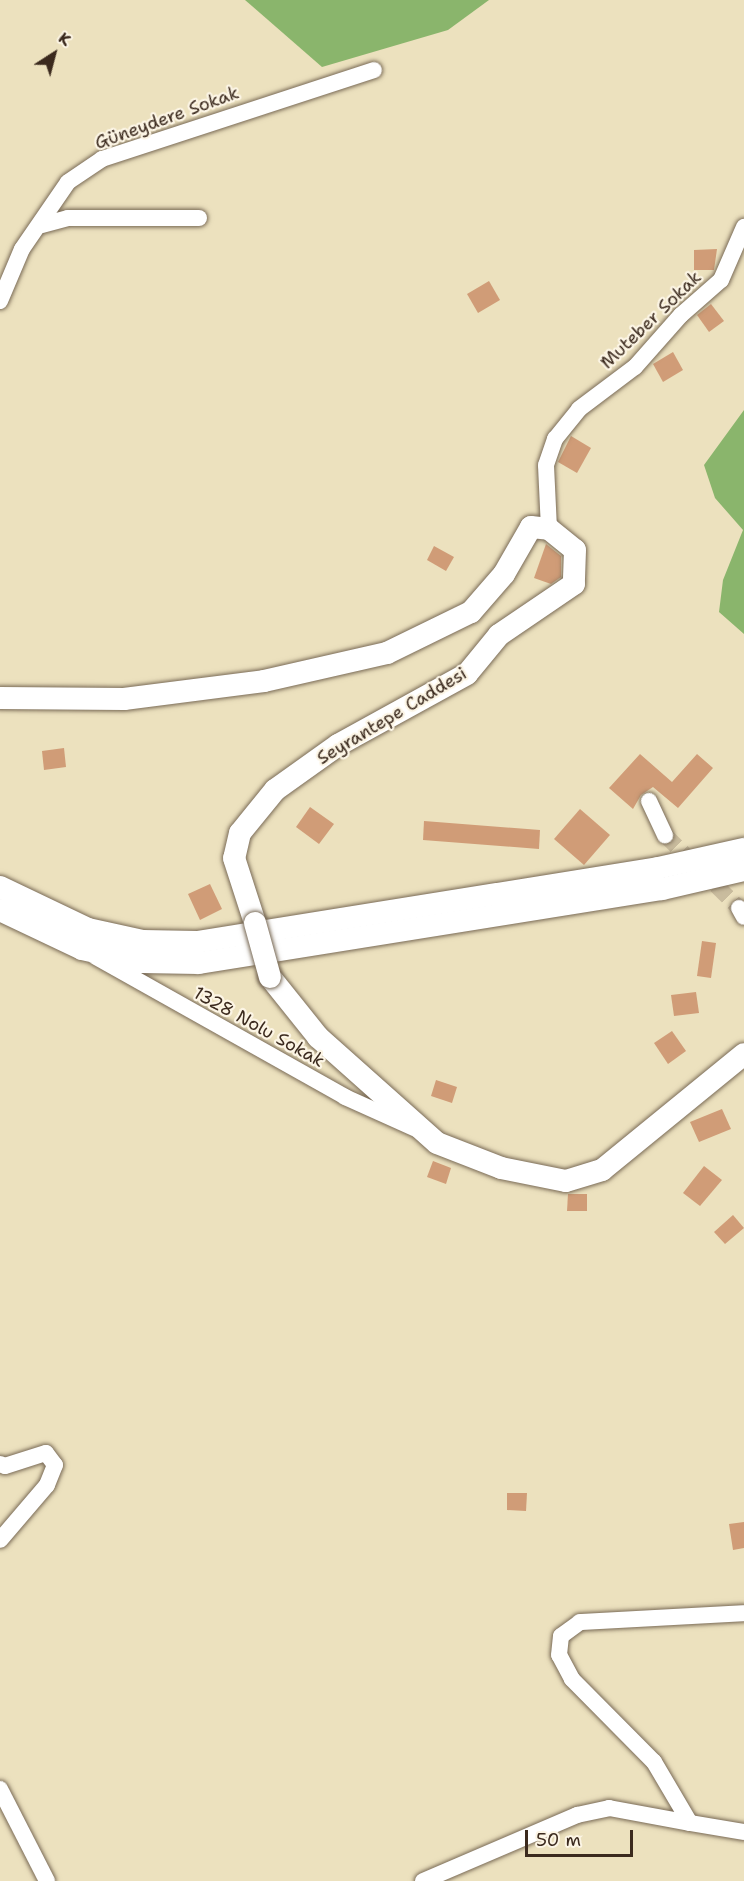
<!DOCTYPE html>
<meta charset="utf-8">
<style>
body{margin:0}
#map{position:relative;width:744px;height:1881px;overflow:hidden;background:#ece1be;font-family:"Shantell Sans",sans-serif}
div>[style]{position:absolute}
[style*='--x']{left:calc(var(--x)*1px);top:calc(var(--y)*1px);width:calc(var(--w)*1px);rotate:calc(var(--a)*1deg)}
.forest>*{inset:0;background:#8ab56c}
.building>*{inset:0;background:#d09c77}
.street-tunnel>*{height:16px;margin-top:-8px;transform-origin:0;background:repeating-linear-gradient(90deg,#c9bc9e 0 16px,transparent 0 24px)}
.roads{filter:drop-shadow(0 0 2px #796a56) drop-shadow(0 0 2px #796a56)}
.street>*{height:16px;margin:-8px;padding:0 8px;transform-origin:8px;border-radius:8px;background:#fff}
.secondary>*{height:22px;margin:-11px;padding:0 11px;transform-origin:11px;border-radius:11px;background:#fff}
.bridges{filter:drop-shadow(0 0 2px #796a56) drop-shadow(0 0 2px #796a56)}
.secondary-bridge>*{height:22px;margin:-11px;padding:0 11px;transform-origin:11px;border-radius:11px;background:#fff}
span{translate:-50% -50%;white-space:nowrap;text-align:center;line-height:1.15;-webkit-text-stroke:4.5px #fcf5e5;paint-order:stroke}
.street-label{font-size:18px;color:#3b2a1e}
.north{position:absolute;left:24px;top:24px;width:60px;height:60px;-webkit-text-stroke:4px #fcf5e5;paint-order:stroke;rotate:36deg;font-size:16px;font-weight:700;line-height:24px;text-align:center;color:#3b2a1e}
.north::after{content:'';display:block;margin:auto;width:21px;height:27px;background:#3b2a1e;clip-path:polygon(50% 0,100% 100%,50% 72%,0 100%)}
.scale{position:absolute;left:525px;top:1830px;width:108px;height:27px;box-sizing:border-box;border:3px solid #3b2a1e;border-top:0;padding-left:8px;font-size:18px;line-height:21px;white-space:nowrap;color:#3b2a1e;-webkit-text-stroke:4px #fcf5e5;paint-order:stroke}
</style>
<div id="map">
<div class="forest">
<div style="clip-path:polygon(245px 0,489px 0,448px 30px,322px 67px)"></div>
<div style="clip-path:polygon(744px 410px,744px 634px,719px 612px,723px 580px,743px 530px,715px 498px,704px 465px)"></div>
</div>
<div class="building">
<div style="clip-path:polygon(717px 249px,714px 270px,694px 270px,694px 250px)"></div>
<div style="clip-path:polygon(489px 281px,500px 300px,478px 313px,467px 294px)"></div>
<div style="clip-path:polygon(711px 304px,724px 321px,709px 332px,697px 315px)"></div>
<div style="clip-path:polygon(673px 352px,683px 370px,663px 382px,653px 364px)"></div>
<div style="clip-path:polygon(571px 436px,591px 448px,577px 473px,558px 462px)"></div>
<div style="clip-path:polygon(546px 544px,561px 556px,561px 577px,551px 584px,534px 578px)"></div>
<div style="clip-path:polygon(434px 546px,454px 557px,446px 571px,427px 560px)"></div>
<div style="clip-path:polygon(64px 748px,66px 767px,44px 770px,42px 751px)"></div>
<div style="clip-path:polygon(640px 754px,672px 782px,697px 754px,713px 768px,678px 808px,653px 787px,641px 795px,633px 809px,609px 788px)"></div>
<div style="clip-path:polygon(310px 807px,334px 824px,319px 844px,296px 827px)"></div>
<div style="clip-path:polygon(580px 809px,610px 835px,584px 865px,554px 839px)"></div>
<div style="clip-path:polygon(424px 821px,540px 830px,539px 849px,423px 840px)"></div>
<div style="clip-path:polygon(210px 884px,222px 909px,200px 920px,188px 894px)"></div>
<div style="clip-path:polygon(702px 941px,716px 943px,711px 978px,697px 976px)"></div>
<div style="clip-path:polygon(696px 992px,699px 1013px,674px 1016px,671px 995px)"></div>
<div style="clip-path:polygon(672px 1031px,686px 1051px,668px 1064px,654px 1043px)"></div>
<div style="clip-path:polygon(436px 1080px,457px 1087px,452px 1103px,431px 1096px)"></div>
<div style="clip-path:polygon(722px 1109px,731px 1129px,699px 1142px,690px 1122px)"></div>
<div style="clip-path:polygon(433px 1161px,451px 1168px,446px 1184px,427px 1177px)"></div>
<div style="clip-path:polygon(704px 1166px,722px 1180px,700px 1206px,683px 1193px)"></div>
<div style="clip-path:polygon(568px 1194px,587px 1194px,587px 1211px,567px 1211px)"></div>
<div style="clip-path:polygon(733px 1215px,744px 1228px,725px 1244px,714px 1232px)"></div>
<div style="clip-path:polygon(507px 1493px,527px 1493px,526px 1511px,507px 1510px)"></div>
<div style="clip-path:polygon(744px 1522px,744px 1548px,733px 1550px,729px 1524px)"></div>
</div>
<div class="street-tunnel">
<div style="--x:665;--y:835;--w:104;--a:44.6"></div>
</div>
<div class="roads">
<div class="street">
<div style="--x:42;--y:225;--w:27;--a:-15"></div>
<div style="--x:68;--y:218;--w:131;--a:0"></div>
<div style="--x:0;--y:301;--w:56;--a:-67.1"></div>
<div style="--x:22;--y:249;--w:81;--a:-55.5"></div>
<div style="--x:68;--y:182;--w:41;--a:-34.1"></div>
<div style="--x:102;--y:159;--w:286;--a:-18.1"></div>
<div style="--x:549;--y:529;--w:64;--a:-92.7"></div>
<div style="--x:546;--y:465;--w:28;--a:-71"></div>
<div style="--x:555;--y:439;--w:38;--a:-51"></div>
<div style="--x:579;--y:409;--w:70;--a:-36.9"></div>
<div style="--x:635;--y:367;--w:69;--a:-48.5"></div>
<div style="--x:681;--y:315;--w:53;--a:-41.2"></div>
<div style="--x:721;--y:280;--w:58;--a:-66.5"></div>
<div style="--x:649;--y:801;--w:38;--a:65"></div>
<div style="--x:739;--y:908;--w:10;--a:61"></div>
<div style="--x:96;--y:957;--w:286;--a:29.3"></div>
<div style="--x:345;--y:1097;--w:76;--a:24.2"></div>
<div style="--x:0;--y:1464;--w:5;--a:22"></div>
<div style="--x:5;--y:1466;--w:43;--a:-17.6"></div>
<div style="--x:46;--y:1453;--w:15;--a:53"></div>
<div style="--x:55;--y:1465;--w:22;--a:112"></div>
<div style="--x:47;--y:1485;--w:72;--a:130.5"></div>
<div style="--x:0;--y:1789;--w:103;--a:62.9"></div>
<div style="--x:690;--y:1823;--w:55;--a:9.5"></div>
<div style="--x:423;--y:1881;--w:168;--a:-23.2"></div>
<div style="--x:577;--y:1815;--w:33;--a:-12"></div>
<div style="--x:609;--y:1808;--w:82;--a:10.5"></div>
<div style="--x:690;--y:1823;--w:71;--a:-120.5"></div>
<div style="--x:654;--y:1762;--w:117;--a:-134.7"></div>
<div style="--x:572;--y:1679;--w:27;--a:-118"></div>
<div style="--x:559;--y:1655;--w:19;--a:-84"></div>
<div style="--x:561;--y:1636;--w:24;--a:-36"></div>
<div style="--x:580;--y:1622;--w:164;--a:-3.1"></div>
</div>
<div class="secondary">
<div style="--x:0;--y:698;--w:124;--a:0.5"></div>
<div style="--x:124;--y:699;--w:141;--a:-7.3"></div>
<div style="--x:264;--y:681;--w:126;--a:-12.8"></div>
<div style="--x:387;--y:653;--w:93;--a:-26"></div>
<div style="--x:471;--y:612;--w:50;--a:-49"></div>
<div style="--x:504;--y:574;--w:54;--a:-60.1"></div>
<div style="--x:531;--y:527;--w:18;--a:6"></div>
<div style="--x:549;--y:529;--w:33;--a:39"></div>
<div style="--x:575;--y:550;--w:34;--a:92"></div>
<div style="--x:574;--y:584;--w:91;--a:145.8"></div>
<div style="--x:499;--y:635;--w:50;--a:129.4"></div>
<div style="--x:467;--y:674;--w:147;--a:151.2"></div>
<div style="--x:338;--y:745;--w:77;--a:144.5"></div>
<div style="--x:275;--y:790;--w:55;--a:129.1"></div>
<div style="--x:240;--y:833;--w:26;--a:103"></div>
<div style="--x:234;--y:858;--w:68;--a:72.1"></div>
<div style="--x:0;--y:887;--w:98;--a:25.5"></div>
<div style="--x:88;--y:929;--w:56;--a:12.3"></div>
<div style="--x:143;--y:941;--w:54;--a:1.1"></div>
<div style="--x:197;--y:942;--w:467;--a:-9.1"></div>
<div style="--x:658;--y:868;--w:88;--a:-12.5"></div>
<div style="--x:0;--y:910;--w:91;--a:25.4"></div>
<div style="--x:82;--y:949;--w:60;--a:12.4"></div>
<div style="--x:141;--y:962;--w:58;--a:1"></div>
<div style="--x:199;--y:963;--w:469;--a:-9.1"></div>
<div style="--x:662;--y:889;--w:84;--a:-13"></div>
<div style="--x:270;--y:977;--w:77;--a:51.3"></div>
<div style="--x:318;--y:1037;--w:159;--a:41.7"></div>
<div style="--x:437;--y:1143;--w:69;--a:21.3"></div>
<div style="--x:501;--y:1168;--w:66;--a:11.3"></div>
<div style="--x:566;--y:1181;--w:38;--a:-17"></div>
<div style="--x:602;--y:1170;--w:183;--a:-39.2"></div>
</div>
</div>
<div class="bridges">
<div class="secondary-bridge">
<div style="--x:255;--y:923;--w:56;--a:74.5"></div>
</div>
</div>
<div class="street-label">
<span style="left:167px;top:118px;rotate:-20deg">Güneydere Sokak</span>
<span style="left:651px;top:320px;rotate:-44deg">Muteber Sokak</span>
<span style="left:392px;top:716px;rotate:-31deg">Seyrantepe Caddesi</span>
<span style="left:259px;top:1027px;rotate:29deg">1328 Nolu Sokak</span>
</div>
<div class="north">K</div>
<div class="scale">50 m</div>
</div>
